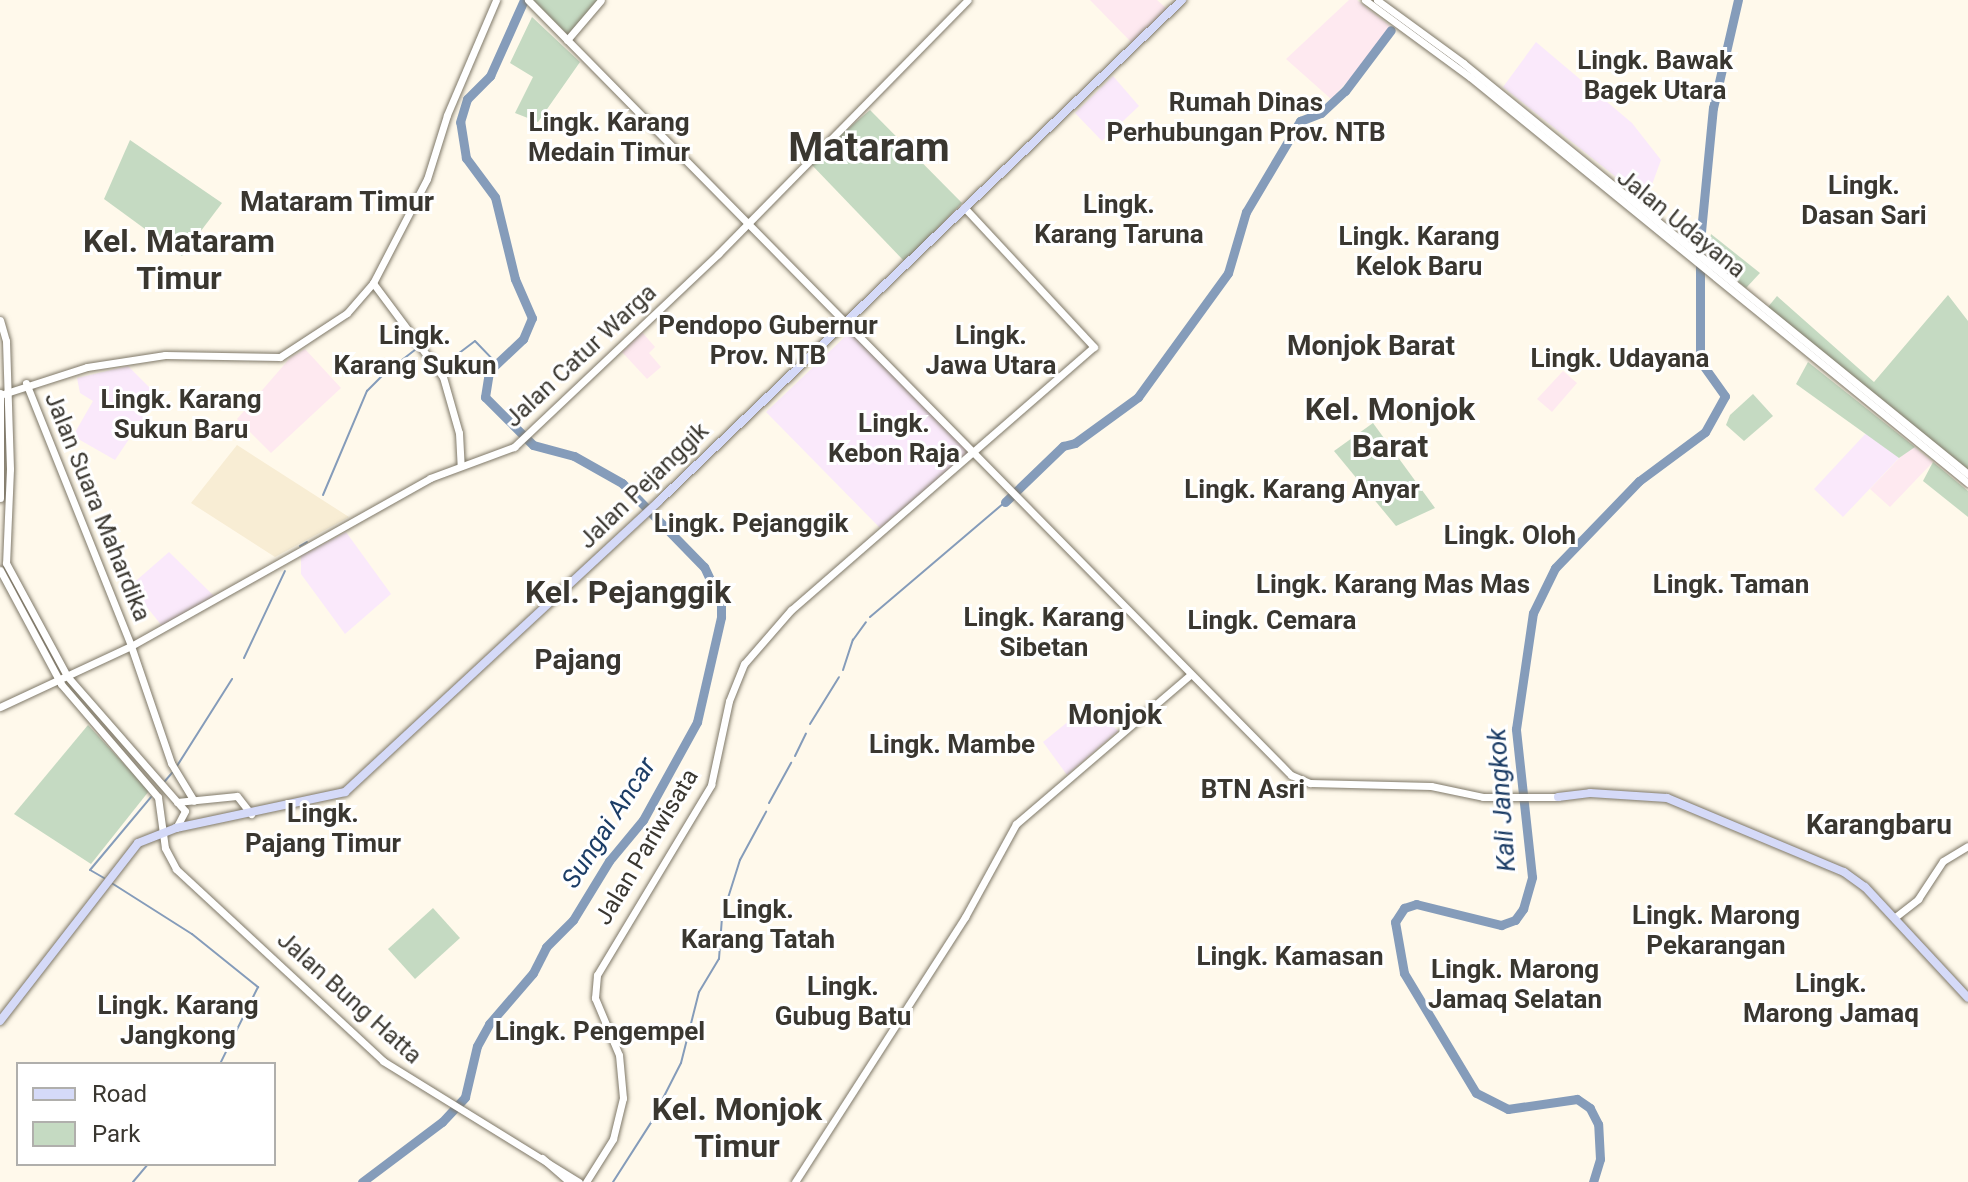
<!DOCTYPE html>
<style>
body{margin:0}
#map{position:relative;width:1968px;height:1182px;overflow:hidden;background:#fff9eb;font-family:Roboto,sans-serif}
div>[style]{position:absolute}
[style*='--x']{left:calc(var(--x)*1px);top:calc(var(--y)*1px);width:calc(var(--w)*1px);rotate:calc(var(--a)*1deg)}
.commercial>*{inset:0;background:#fae9fb}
.built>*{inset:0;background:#f8edd4}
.education>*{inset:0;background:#fee9f0}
.green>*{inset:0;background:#c5dac2}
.stream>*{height:2px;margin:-1px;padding:0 1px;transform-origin:1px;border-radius:1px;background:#859cba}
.river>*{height:9px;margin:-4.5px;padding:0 4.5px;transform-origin:4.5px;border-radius:4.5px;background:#859cba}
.roads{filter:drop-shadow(0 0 2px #7f7868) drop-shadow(0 0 2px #7f7868)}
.secondary>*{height:7px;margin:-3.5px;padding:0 3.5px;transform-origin:3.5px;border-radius:3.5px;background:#fff}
.primary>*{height:8px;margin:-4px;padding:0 4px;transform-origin:4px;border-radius:4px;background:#d5daf8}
span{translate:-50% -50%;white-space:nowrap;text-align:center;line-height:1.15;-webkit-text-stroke:6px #fff;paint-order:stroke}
.street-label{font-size:24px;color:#3a3730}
.neighbourhood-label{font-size:26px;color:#3a3730;font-weight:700}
.water-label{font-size:26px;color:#1c3d66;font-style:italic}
.quarter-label{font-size:28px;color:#3a3730;font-weight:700}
.district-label{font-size:32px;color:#3a3730;font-weight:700}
.town-label{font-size:40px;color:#3a3730;font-weight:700}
.legend{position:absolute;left:16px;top:1062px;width:260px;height:104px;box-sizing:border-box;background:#fff;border:2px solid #b0afac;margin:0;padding:10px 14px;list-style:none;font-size:24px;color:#3a3730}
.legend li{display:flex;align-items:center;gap:16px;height:40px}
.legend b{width:40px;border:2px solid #b0afac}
</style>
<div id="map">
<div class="commercial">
<div style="clip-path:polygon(1536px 42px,1632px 123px,1661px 160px,1646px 201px,1503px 87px)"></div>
<div style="clip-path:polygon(1113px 76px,1139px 106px,1102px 141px,1075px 113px)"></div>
<div style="clip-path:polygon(853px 329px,969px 453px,880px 528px,766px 412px)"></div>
<div style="clip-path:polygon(128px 366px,158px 396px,115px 460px,73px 436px,93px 401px,80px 393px,77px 378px)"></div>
<div style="clip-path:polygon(1868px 431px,1899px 458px,1843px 517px,1814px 489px)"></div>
<div style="clip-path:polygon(346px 532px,391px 594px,345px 634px,301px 574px,301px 556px)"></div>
<div style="clip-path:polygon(169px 552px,214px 596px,162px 626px,130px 586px)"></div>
<div style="clip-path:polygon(1091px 703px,1118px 731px,1067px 775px,1043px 742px)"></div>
</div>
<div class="built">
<div style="clip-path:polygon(237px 445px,349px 517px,275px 557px,191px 503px)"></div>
</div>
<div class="education">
<div style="clip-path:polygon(1090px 0,1157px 0,1167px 9px,1132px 43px)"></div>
<div style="clip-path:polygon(1349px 0,1357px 0,1390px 26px,1375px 52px,1331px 99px,1286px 59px)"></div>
<div style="clip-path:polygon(642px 332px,655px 347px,649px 353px,661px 367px,647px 379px,622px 352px)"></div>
<div style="clip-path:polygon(305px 349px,341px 388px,271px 453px,237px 419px,290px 358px)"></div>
<div style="clip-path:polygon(1563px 371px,1577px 383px,1552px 412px,1537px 399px)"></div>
<div style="clip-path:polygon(1912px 445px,1933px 462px,1890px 507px,1870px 489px)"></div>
</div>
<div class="green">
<div style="clip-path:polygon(533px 0,598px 0,569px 36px)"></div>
<div style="clip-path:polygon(532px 17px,580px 62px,538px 122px,515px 113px,533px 77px,510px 63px)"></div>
<div style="clip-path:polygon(870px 110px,962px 203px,905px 262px,809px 162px)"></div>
<div style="clip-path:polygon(130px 140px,222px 203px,182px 256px,104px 199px)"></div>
<div style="clip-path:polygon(1711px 234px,1760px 273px,1746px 288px,1707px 257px)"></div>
<div style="clip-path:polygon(1948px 295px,1968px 321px,1968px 471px,1768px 307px,1777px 296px,1874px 382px)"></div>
<div style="clip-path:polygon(1808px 362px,1915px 447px,1899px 458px,1796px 384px)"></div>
<div style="clip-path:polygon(1753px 394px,1773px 416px,1744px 441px,1726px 425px,1730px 415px)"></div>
<div style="clip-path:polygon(1373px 423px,1435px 508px,1396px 526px,1334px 451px)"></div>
<div style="clip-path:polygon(1933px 462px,1968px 491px,1968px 517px,1923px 481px)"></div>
<div style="clip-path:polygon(88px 725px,149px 791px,91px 864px,14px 814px)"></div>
<div style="clip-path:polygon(433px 908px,460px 938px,415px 979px,388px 949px)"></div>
</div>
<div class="stream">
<div style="--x:442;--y:366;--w:41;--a:-37.1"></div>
<div style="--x:475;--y:341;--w:30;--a:46"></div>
<div style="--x:393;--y:367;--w:33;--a:-38"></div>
<div style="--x:323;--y:495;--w:113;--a:-67.1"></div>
<div style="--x:367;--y:391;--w:25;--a:-45"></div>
<div style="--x:300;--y:546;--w:8;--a:-30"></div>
<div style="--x:870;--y:617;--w:177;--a:-40.4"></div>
<div style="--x:244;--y:658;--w:96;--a:-64.8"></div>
<div style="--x:843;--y:670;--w:32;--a:-72"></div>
<div style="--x:853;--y:640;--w:22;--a:-54"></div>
<div style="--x:810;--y:724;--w:55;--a:-58.3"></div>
<div style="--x:795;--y:756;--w:25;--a:-64"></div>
<div style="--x:177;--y:766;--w:103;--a:-57.7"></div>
<div style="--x:165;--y:781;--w:11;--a:-49"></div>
<div style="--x:769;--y:803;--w:46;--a:-61.2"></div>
<div style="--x:104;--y:878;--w:16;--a:-150"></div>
<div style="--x:90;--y:870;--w:95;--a:-50.1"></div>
<div style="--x:110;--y:882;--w:97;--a:32.4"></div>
<div style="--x:192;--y:934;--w:85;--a:38.8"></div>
<div style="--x:258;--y:987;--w:86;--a:116.3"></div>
<div style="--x:656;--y:1112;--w:55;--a:-63"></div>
<div style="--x:681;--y:1063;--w:73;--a:-75.8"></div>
<div style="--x:699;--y:992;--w:39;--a:-59"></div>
<div style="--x:719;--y:959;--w:42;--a:-85.9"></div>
<div style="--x:722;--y:917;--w:60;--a:-72.5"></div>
<div style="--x:740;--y:860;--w:55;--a:-61.6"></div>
<div style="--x:133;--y:1182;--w:23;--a:-50"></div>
<div style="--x:613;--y:1182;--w:72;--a:-57.4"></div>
</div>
<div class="river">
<div style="--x:1005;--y:502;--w:81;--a:-44"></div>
<div style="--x:1063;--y:446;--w:12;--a:-14"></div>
<div style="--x:1075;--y:443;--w:78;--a:-36.1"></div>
<div style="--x:1138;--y:397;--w:153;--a:-54"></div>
<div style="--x:1228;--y:273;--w:64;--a:-73.6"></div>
<div style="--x:1246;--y:212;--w:106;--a:-59.3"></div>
<div style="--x:1300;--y:121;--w:22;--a:-21"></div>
<div style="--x:1321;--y:113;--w:33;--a:-43"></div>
<div style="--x:1345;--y:91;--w:76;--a:-53"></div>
<div style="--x:362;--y:1182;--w:100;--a:-36.9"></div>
<div style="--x:442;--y:1122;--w:34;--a:-47"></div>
<div style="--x:465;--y:1097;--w:52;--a:-76.8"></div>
<div style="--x:477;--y:1046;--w:25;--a:-61"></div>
<div style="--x:489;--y:1024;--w:67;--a:-49.2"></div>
<div style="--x:533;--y:973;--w:29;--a:-63"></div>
<div style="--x:546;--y:947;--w:38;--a:-45"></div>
<div style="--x:573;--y:920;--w:69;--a:-58.6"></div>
<div style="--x:609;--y:861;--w:53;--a:-50.3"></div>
<div style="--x:643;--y:820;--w:112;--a:-61.1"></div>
<div style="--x:697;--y:722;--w:108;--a:-77.1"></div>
<div style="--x:721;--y:617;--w:14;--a:-90"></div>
<div style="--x:721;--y:603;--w:40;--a:-115"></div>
<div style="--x:704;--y:567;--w:117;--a:-134.3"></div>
<div style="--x:622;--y:483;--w:55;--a:-150.6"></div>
<div style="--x:574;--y:456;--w:42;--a:-165"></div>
<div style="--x:533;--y:445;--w:68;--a:-135"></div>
<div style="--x:485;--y:397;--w:26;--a:-81"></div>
<div style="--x:489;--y:371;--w:47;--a:-43.3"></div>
<div style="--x:523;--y:339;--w:23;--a:-67"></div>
<div style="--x:532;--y:318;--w:43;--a:-113.6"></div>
<div style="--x:515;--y:279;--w:84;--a:-103.7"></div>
<div style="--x:495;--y:197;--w:49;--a:-126.6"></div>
<div style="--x:466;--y:158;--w:36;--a:-99"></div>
<div style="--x:460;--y:122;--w:24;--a:-73"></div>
<div style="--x:467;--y:99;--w:33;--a:-45"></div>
<div style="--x:490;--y:76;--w:83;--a:-65.9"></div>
<div style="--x:1593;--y:1182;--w:24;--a:-73"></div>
<div style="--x:1600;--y:1159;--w:35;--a:-93"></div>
<div style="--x:1598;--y:1124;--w:18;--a:-117"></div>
<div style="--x:1590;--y:1108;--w:16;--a:-145"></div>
<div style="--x:1577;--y:1099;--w:70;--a:171.8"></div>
<div style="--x:1508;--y:1109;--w:36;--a:-153"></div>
<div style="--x:1476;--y:1093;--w:140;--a:-121"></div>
<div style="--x:1404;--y:973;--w:52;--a:-100"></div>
<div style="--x:1395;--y:922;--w:17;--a:-57"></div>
<div style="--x:1404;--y:908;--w:13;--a:-18"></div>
<div style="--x:1416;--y:904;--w:88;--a:13.9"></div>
<div style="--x:1501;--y:925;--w:15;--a:-20"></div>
<div style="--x:1515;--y:920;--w:14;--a:-54"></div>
<div style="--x:1523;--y:909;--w:33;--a:-74"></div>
<div style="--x:1532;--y:877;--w:149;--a:-96.2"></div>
<div style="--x:1516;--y:729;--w:117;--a:-81.7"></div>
<div style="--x:1533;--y:613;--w:50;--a:-63.9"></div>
<div style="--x:1555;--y:568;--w:121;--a:-46"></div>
<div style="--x:1639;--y:481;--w:82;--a:-36.6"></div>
<div style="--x:1705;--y:432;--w:41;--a:-60.9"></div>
<div style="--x:1725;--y:396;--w:43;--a:-125.5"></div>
<div style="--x:1700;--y:361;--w:119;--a:-90"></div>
<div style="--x:1700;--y:242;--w:135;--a:-84.5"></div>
<div style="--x:1713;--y:108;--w:111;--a:-77"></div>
</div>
<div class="roads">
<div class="secondary">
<div style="--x:528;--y:0;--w:1088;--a:45.45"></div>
<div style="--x:1291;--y:775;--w:21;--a:23"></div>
<div style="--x:1310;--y:783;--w:121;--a:1.4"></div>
<div style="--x:1431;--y:786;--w:53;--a:11.9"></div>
<div style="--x:1483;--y:797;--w:75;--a:0"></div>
<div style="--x:1365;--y:0;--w:130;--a:36.3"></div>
<div style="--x:1470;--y:77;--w:643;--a:39.19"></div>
<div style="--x:1377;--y:0;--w:107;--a:36.2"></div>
<div style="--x:1463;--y:63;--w:651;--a:39.14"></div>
<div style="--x:567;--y:40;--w:52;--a:-49.6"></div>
<div style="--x:373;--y:283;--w:117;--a:53.3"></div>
<div style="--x:443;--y:377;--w:58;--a:74.1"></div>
<div style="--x:459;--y:433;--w:33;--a:87"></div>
<div style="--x:0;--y:320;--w:22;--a:74"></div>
<div style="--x:6;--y:341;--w:128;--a:88.2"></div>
<div style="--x:10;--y:469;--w:94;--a:92.4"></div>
<div style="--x:6;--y:563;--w:128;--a:61.6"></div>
<div style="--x:67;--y:676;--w:179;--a:48.8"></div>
<div style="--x:185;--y:811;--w:19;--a:118"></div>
<div style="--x:26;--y:383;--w:283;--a:68.2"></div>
<div style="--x:131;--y:646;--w:124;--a:71.1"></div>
<div style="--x:171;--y:763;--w:44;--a:58.8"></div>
<div style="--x:0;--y:395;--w:91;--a:-17.8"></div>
<div style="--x:87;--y:367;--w:79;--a:-8.7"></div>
<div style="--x:165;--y:355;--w:115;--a:1"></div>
<div style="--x:280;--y:357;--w:80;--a:-33.3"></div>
<div style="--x:347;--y:313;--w:40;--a:-49"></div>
<div style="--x:373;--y:283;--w:117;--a:-62.6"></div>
<div style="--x:427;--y:179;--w:67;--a:-72.6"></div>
<div style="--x:447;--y:115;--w:125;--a:-66.9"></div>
<div style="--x:0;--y:498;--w:105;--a:-90"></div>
<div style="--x:0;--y:570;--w:129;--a:61.8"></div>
<div style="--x:61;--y:684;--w:149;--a:49.4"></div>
<div style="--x:158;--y:797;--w:51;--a:82.2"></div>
<div style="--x:165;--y:848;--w:24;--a:62"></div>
<div style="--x:176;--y:869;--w:282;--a:42.8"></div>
<div style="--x:383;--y:1061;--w:230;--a:31.7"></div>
<div style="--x:0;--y:707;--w:145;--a:-25"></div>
<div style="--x:131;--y:646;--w:343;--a:-29.3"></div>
<div style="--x:430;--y:478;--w:90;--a:-20.3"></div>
<div style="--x:514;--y:447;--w:281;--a:-43.4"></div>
<div style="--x:718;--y:254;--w:356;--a:-45.5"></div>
<div style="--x:177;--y:802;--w:60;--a:-5.7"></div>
<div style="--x:237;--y:796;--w:23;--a:52"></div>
<div style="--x:1894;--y:918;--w:31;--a:-38"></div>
<div style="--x:1918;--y:899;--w:45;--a:-56.7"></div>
<div style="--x:1943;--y:861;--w:29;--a:-31"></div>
<div style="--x:542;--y:1158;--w:37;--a:41"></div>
<div style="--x:586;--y:1182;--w:51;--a:-57.9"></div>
<div style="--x:613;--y:1139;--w:42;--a:-76.3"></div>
<div style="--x:623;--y:1098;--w:43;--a:-95.3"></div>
<div style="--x:619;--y:1055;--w:62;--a:-112.8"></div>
<div style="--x:595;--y:998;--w:23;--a:-85"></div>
<div style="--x:597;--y:975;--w:222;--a:-59"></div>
<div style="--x:711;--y:785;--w:86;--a:-77.9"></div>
<div style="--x:729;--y:701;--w:40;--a:-68"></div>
<div style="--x:744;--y:664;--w:72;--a:-49"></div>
<div style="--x:791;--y:610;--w:401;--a:-41"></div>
<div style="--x:1094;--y:347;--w:191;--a:-132.9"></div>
<div style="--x:795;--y:1182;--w:315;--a:-57.3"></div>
<div style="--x:965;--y:917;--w:106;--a:-61.3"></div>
<div style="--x:1016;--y:824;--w:230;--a:-40.6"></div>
</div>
<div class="primary">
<div style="--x:1558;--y:797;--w:32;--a:-7"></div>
<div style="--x:1590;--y:793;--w:77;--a:3.7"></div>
<div style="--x:1667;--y:798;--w:192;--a:22.7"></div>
<div style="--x:1844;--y:872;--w:26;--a:36"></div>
<div style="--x:1865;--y:887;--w:151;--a:47.1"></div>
<div style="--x:0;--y:1021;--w:225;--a:-52.2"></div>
<div style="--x:138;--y:843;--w:41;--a:-21.5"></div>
<div style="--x:176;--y:828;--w:173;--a:-12"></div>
<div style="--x:345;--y:792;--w:427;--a:-42.8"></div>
<div style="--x:658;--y:502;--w:726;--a:-43.77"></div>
</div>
</div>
<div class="street-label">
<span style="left:1681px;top:224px;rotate:39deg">Jalan Udayana</span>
<span style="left:581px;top:356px;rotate:-43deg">Jalan Catur Warga</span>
<span style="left:644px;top:486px;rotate:-44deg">Jalan Pejanggik</span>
<span style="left:97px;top:507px;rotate:68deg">Jalan Suara Mahardika</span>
<span style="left:647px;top:847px;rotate:-59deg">Jalan Pariwisata</span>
<span style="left:349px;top:998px;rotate:42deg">Jalan Bung Hatta</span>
</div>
<div class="neighbourhood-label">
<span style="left:1655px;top:76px">Lingk. Bawak<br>Bagek Utara</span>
<span style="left:1246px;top:118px">Rumah Dinas<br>Perhubungan Prov. NTB</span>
<span style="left:609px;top:138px">Lingk. Karang<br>Medain Timur</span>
<span style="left:1864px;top:201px">Lingk.<br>Dasan Sari</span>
<span style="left:1119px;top:220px">Lingk.<br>Karang Taruna</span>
<span style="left:1419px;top:252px">Lingk. Karang<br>Kelok Baru</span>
<span style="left:768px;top:341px">Pendopo Gubernur<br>Prov. NTB</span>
<span style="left:415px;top:351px">Lingk.<br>Karang Sukun</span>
<span style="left:991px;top:351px">Lingk.<br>Jawa Utara</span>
<span style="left:1620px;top:359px">Lingk. Udayana</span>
<span style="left:181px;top:415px">Lingk. Karang<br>Sukun Baru</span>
<span style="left:894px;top:439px">Lingk.<br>Kebon Raja</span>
<span style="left:1302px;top:490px">Lingk. Karang Anyar</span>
<span style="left:751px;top:524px">Lingk. Pejanggik</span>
<span style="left:1510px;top:536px">Lingk. Oloh</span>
<span style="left:1393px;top:585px">Lingk. Karang Mas Mas</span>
<span style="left:1731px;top:585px">Lingk. Taman</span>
<span style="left:1044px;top:633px">Lingk. Karang<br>Sibetan</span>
<span style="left:1272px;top:621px">Lingk. Cemara</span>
<span style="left:952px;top:745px">Lingk. Mambe</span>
<span style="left:1253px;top:790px">BTN Asri</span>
<span style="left:323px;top:829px">Lingk.<br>Pajang Timur</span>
<span style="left:758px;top:925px">Lingk.<br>Karang Tatah</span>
<span style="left:1716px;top:931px">Lingk. Marong<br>Pekarangan</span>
<span style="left:1290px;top:957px">Lingk. Kamasan</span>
<span style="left:1515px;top:985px">Lingk. Marong<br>Jamaq Selatan</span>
<span style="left:1831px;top:999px">Lingk.<br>Marong Jamaq</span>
<span style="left:843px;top:1002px">Lingk.<br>Gubug Batu</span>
<span style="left:178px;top:1021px">Lingk. Karang<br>Jangkong</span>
<span style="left:600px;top:1032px">Lingk. Pengempel</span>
</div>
<div class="water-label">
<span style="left:1502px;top:800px;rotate:-94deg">Kali Jangkok</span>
<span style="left:609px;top:823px;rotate:-57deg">Sungai Ancar</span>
</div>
<div class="quarter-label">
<span style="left:337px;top:202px">Mataram Timur</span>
<span style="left:1371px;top:346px">Monjok Barat</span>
<span style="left:578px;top:660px">Pajang</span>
<span style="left:1115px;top:715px">Monjok</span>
<span style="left:1879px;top:825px">Karangbaru</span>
</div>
<div class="district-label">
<span style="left:179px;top:260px">Kel. Mataram<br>Timur</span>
<span style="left:1390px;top:428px">Kel. Monjok<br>Barat</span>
<span style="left:628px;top:592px">Kel. Pejanggik</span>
<span style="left:737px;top:1128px">Kel. Monjok<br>Timur</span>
</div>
<div class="town-label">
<span style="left:869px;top:148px">Mataram</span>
</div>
<ul class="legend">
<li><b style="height:10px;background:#d5daf8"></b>Road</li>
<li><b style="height:22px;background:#c5dac2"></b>Park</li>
</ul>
</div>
